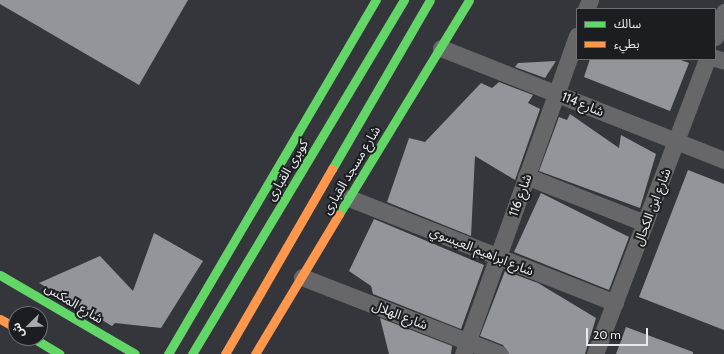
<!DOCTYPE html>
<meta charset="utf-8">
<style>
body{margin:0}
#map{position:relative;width:724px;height:354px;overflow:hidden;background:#35363b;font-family:Cabin,"Noto Sans Arabic",sans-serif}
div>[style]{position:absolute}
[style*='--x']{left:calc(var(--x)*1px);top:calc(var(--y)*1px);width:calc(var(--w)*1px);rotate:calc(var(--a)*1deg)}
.building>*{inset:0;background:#94959a}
.street>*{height:17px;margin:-8.5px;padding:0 8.5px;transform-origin:8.5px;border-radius:8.5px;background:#676769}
.fast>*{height:9px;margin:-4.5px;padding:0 4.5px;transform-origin:4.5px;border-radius:4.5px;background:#63d668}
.slow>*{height:9px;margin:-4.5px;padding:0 4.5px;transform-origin:4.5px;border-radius:4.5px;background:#ff974d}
span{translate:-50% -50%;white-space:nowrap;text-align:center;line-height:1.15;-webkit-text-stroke:4px #1c1d20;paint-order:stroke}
.street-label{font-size:13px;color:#e7e9ee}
.legend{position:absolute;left:576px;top:8px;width:140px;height:52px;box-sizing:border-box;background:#1c1d20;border:1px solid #6d6f72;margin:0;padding:5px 7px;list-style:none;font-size:12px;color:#e7e9ee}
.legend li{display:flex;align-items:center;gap:8px;height:20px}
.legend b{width:20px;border:1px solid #6d6f72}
.north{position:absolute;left:8px;top:306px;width:40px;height:40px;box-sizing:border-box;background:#1c1d20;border:1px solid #6d6f72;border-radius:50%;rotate:247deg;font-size:11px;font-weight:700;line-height:16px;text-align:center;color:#e7e9ee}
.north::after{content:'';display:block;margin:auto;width:14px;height:18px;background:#a9aaaf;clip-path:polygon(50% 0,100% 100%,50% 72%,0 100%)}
.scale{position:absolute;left:586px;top:328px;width:62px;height:18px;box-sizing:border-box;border:2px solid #e7e9ee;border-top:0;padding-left:5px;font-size:12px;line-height:14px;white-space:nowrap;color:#e7e9ee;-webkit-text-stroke:3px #1c1d20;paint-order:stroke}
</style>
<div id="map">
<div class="building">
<div style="clip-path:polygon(0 0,188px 0,139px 85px,0 4px)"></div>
<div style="clip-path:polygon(590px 59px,678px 59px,689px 63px,670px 111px,584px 77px)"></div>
<div style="clip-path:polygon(556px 61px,545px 78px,515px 67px,518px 63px)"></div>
<div style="clip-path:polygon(499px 82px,533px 95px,528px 103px,540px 109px,515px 180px,475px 156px,471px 236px,387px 202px,409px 138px,425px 142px,481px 83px,492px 88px)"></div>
<div style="clip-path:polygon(570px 114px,619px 148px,621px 135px,656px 154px,640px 208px,539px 171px,559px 117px,567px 120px)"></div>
<div style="clip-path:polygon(688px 170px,724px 184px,724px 330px,639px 297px)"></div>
<div style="clip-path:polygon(541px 193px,629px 237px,609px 290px,514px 252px)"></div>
<div style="clip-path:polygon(374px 219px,484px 265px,461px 329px,373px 294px,371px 286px,349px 271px)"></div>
<div style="clip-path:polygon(154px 233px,203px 261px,161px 328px,115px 323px,112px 326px,39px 283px,100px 256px,133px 291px)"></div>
<div style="clip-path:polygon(505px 271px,538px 283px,596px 318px,585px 354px,509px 354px,503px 345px,480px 336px)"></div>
<div style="clip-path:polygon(380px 318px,452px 346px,451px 354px,389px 354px)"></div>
<div style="clip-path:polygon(626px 327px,693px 352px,693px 354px,616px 354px)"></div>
</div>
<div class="street">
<div style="--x:586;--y:9;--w:10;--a:-66"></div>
<div style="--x:715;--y:37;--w:27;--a:-70"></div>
<div style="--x:441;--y:48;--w:304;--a:21.6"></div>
<div style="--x:715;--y:58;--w:9;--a:18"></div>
<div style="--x:526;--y:176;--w:128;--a:21.6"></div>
<div style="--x:349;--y:198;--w:286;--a:21.5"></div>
<div style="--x:302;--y:277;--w:212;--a:21.3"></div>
<div style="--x:463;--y:354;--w:338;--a:-70.3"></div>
<div style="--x:595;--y:354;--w:316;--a:-69.2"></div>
</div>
<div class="fast">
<div style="--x:332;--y:169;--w:195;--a:-59.9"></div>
<div style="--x:339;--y:214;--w:250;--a:-58.7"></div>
<div style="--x:0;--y:275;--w:156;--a:30.3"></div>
<div style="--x:33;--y:338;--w:31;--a:31"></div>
<div style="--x:168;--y:354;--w:411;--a:-59.6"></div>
<div style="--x:192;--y:354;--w:413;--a:-59.1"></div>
</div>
<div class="slow">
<div style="--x:0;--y:319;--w:18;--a:29"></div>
<div style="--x:225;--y:354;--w:214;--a:-60"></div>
<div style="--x:255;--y:354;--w:163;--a:-59"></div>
</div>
<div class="street-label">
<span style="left:583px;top:104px;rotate:22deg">شارع 114</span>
<span style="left:287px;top:170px;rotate:-59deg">كوبرى القبارى</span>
<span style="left:351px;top:170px;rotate:-59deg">شارع مسجد القبارى</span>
<span style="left:520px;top:195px;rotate:-70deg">شارع 116</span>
<span style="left:652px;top:207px;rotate:-69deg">شارع ابن الكحال</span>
<span style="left:482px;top:251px;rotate:22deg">شارع ابراهيم العيسوي</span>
<span style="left:74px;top:303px;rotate:31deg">شارع المكس</span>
<span style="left:400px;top:315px;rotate:21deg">شارع الهلال</span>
</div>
<ul class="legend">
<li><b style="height:5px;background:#63d668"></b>سالك</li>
<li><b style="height:5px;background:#ff974d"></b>بطيء</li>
</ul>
<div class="north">ش</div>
<div class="scale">20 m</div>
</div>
